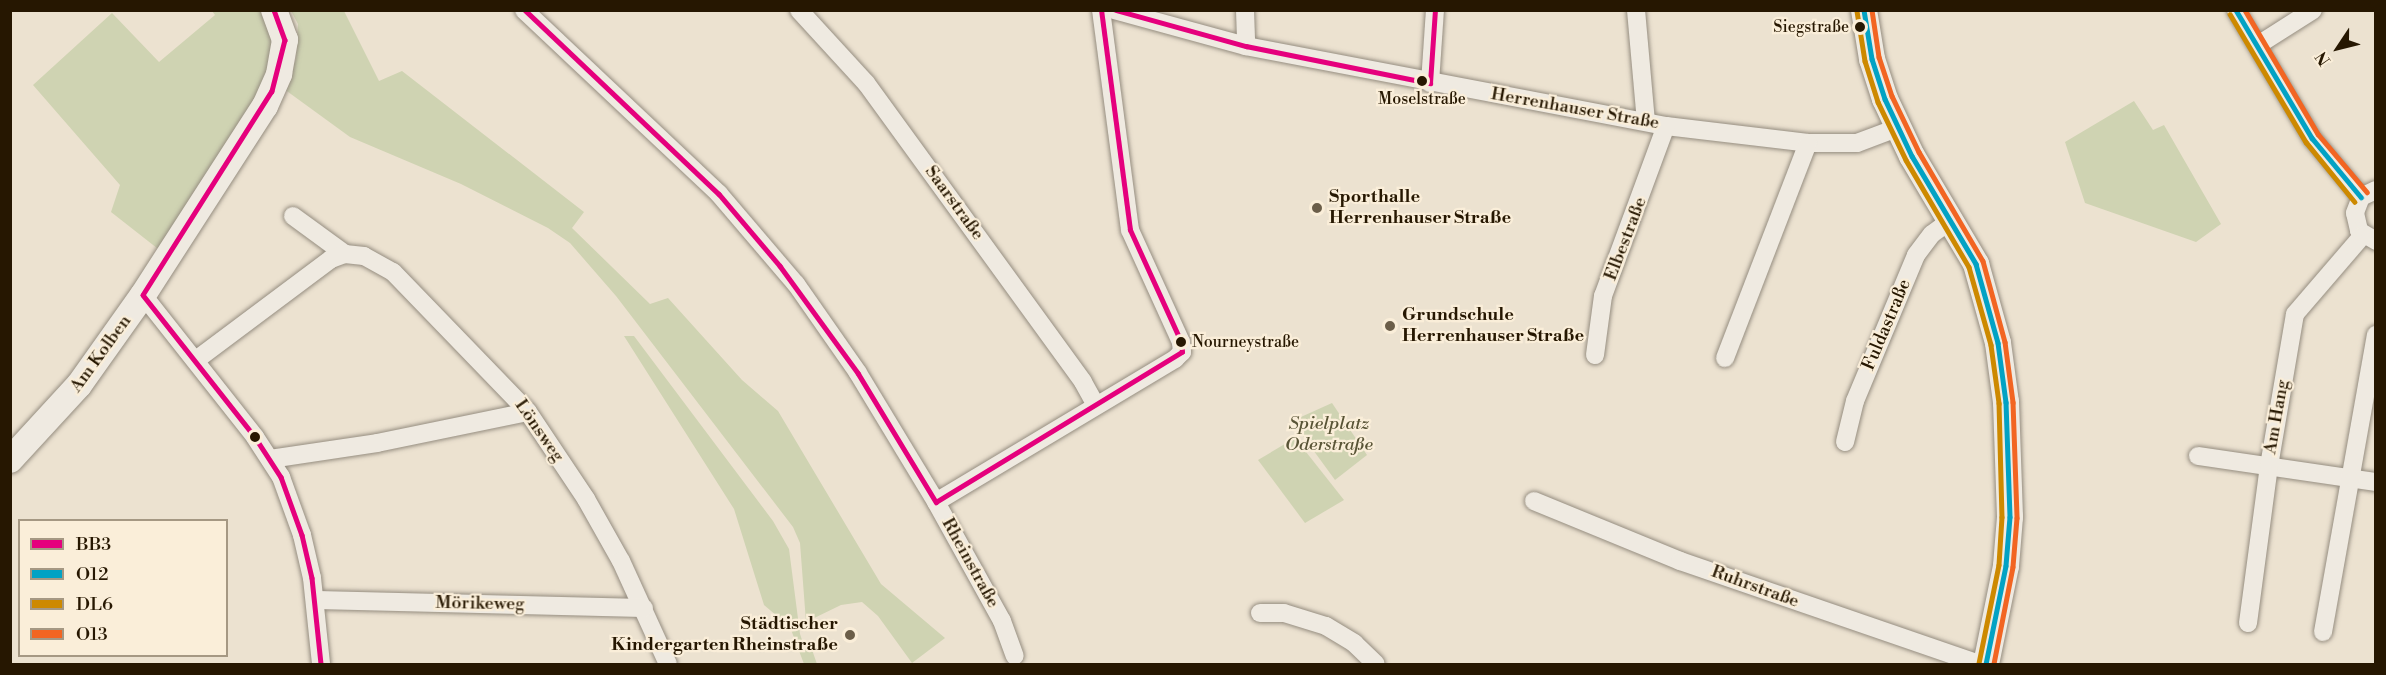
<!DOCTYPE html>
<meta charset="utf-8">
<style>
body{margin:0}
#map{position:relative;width:2386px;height:675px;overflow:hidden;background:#ece2d0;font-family:"Libre Bodoni",serif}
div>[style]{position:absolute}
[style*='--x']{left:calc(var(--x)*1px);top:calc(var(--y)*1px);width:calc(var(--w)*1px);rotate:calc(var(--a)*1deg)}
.green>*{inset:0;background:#cfd3b2}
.roads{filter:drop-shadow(0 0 2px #958d80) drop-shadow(0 0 2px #958d80)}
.street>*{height:18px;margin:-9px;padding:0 9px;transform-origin:9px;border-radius:9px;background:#efeae1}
.secondary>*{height:26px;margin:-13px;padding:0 13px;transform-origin:13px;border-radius:13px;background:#efeae1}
.bus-1>*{height:4.5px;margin:-2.25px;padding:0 2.25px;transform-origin:2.25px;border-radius:2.25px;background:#e5007d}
.bus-2>*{height:4.5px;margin:-2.25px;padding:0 2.25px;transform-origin:2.25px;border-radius:2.25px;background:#02a2c4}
.bus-3>*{height:4.5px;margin:-2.25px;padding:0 2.25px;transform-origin:2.25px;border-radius:2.25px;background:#cd8900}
.bus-4>*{height:4.5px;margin:-2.25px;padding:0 2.25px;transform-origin:2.25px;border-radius:2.25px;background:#f26522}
.dots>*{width:16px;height:16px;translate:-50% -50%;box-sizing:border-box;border:3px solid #faeed9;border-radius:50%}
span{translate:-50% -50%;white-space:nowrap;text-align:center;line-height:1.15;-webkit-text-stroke:4.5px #faeed9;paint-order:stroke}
.bus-label{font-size:16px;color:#261701}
.right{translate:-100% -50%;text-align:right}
.left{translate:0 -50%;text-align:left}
.street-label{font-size:18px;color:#261701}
.poi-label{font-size:18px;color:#261701;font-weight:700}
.park-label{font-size:18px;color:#595436;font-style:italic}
.frame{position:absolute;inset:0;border:12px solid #261701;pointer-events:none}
.legend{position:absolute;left:18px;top:519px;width:210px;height:138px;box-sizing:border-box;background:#faeed9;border:2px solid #a59883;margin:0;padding:8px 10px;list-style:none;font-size:18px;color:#261701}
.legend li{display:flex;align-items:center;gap:12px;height:30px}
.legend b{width:30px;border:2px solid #a59883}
.north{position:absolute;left:2308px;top:18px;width:60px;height:60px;-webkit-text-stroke:4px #faeed9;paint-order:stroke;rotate:235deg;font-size:16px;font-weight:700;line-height:24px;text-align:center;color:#261701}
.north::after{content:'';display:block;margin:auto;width:21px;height:27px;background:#261701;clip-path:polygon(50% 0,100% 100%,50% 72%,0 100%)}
</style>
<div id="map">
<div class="green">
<div style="clip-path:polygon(212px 11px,265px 11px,275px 27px,266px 89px,162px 252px,111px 212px,120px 185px,33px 85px,112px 13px,159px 62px,215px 15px)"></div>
<div style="clip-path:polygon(291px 11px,344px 11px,379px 81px,402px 71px,584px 212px,572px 228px,650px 304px,668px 298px,742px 380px,778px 411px,881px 584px,945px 638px,912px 663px,878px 616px,862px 602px,841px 605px,806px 622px,800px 543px,793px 527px,616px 296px,570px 243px,548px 228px,461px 184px,350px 137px,284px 89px,296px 59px,298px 24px)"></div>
<div style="clip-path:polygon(2134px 101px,2153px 130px,2164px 125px,2221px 224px,2196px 242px,2085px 203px,2065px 142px)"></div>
<div style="clip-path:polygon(624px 336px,634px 336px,773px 521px,789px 549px,800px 634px,805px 649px,811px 647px,817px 664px,804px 664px,790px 627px,764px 605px,734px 509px)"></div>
<div style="clip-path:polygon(1332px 403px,1367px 455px,1335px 480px,1292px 421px)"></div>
<div style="clip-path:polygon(1295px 438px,1344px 500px,1305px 523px,1258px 460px)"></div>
</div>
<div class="roads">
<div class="street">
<div style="--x:524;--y:10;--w:268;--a:43.3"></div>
<div style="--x:719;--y:194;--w:118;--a:49.5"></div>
<div style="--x:796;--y:284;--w:108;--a:55.1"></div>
<div style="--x:858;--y:373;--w:151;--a:58.8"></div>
<div style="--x:936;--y:502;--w:136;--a:61"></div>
<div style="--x:1002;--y:621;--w:37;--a:70"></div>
<div style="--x:799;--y:10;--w:99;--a:47.5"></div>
<div style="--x:866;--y:83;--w:369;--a:54"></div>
<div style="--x:1083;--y:382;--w:26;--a:61"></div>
<div style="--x:1114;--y:10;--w:137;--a:15.3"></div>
<div style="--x:1246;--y:46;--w:428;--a:10.8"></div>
<div style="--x:1666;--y:126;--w:143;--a:6.8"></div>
<div style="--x:1808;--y:143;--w:49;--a:0"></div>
<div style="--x:1857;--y:143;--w:43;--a:-20.6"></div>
<div style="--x:1245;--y:10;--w:36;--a:88"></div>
<div style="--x:1636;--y:10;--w:111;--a:84.9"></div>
<div style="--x:2236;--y:10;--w:149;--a:59.3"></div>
<div style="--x:2312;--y:138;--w:77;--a:50.3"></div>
<div style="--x:2258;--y:45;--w:65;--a:-32.5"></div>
<div style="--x:1430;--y:83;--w:73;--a:-86.1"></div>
<div style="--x:2376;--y:190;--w:17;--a:155"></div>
<div style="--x:2361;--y:197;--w:17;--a:111"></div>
<div style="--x:2355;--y:213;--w:18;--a:77"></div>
<div style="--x:2359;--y:231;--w:20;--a:30"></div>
<div style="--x:293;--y:216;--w:64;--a:36.2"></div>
<div style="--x:143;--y:295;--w:181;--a:51.7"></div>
<div style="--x:255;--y:437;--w:48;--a:57"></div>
<div style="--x:281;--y:477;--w:62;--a:70.1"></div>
<div style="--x:302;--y:535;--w:44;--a:76.9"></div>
<div style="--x:312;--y:578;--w:86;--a:84"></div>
<div style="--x:1595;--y:355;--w:60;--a:-82.3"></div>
<div style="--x:1603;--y:296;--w:181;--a:-69.7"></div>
<div style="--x:1725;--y:358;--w:230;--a:-68.9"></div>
<div style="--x:196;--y:360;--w:169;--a:-36.8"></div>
<div style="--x:331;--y:259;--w:15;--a:-20"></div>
<div style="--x:345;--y:254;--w:19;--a:6"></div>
<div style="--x:364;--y:256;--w:33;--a:29"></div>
<div style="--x:393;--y:272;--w:194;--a:46"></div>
<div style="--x:528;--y:412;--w:105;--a:56.3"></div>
<div style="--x:586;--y:499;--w:71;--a:60.6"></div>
<div style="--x:621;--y:561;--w:113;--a:65.5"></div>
<div style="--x:1845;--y:442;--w:42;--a:-76.3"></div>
<div style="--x:1855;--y:401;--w:158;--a:-67.3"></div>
<div style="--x:1916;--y:255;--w:26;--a:-53"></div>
<div style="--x:1932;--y:234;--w:24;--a:-36"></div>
<div style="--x:2198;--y:456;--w:180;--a:8.3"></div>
<div style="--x:270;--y:459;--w:108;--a:-8.5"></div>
<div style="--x:377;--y:443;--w:154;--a:-11.6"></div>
<div style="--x:1534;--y:501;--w:158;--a:22.3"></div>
<div style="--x:1680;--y:561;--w:316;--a:19"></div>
<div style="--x:936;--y:502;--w:279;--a:-30.9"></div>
<div style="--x:1175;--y:359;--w:10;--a:-45"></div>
<div style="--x:1182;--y:352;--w:10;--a:-96"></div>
<div style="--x:1181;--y:342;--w:123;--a:-114.5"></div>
<div style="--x:1130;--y:230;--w:222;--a:-97.5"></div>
<div style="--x:316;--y:600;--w:328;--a:1.4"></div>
<div style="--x:1260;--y:613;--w:24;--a:0"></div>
<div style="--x:1284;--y:613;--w:44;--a:17.2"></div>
<div style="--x:1326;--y:626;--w:33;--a:31"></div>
<div style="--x:1354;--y:643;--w:30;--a:44"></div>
<div style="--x:2248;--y:623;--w:158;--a:-82.4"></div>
<div style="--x:2269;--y:466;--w:154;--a:-80.3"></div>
<div style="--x:2295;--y:314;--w:104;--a:-49.3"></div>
<div style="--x:2323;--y:632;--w:302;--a:-79.9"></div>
</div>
<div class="secondary">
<div style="--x:1864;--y:10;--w:50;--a:80.7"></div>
<div style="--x:1872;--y:59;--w:42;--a:72"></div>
<div style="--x:1885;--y:99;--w:63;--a:64.7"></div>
<div style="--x:1912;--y:156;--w:126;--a:59.3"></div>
<div style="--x:1976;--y:264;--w:82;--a:74.4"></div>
<div style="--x:1998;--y:343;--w:60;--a:82.3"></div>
<div style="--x:2006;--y:402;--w:115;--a:88"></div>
<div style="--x:2010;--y:517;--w:49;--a:94.7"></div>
<div style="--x:2006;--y:566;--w:100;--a:101.5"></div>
<div style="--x:10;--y:460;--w:102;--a:-47.4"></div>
<div style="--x:79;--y:385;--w:110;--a:-54.6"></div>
<div style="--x:143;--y:295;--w:225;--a:-57.2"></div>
<div style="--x:265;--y:106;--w:35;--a:-66"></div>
<div style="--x:279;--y:74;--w:35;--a:-80"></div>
<div style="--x:285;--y:40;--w:32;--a:-110"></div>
</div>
</div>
<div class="bus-1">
<div style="--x:274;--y:10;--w:32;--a:70"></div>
<div style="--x:285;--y:40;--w:53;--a:104.3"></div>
<div style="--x:272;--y:91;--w:241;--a:122.3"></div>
<div style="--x:143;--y:295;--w:181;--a:51.7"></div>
<div style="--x:255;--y:437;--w:48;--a:57"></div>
<div style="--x:281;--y:477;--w:62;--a:70.1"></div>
<div style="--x:302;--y:535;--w:44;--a:76.9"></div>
<div style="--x:312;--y:578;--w:86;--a:84"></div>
<div style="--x:525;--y:10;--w:267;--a:43.5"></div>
<div style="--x:719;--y:194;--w:94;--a:49.7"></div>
<div style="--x:780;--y:266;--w:132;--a:53.9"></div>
<div style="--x:858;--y:373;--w:151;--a:58.8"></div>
<div style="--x:936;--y:502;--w:288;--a:-31.4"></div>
<div style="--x:1182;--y:352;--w:10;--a:-96"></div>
<div style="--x:1181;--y:342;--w:123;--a:-114.5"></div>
<div style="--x:1130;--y:230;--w:222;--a:-97.5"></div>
<div style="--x:1116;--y:10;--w:135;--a:15.5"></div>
<div style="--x:1246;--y:46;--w:188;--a:11.4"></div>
<div style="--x:1430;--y:83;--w:73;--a:-86.1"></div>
</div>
<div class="bus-2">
<div style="--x:1864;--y:10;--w:50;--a:80.7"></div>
<div style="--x:1872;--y:59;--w:42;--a:72"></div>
<div style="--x:1885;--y:99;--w:63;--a:64.7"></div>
<div style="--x:1912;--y:156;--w:126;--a:59.3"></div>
<div style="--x:1976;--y:264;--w:82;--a:74.4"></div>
<div style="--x:1998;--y:343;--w:60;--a:82.3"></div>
<div style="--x:2006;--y:402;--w:115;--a:88"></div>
<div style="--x:2010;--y:517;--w:49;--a:94.7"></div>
<div style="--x:2006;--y:566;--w:100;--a:101.5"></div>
<div style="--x:2236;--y:10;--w:149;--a:59.3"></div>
<div style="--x:2312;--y:138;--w:77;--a:50.3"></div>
</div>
<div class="bus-3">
<div style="--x:1857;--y:11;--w:51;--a:80.9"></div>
<div style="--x:1865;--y:61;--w:43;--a:72.4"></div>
<div style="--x:1878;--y:102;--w:64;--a:64.2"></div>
<div style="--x:1906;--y:160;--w:124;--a:59.5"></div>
<div style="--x:1969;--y:267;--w:81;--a:74.2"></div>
<div style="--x:1991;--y:345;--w:59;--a:82.1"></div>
<div style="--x:1999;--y:403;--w:114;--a:88.5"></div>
<div style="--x:2002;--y:517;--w:48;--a:93.6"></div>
<div style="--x:1999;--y:565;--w:100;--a:101.5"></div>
<div style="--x:2230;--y:14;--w:149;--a:59.3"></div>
<div style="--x:2306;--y:142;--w:77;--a:50.8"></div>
</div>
<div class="bus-4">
<div style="--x:1872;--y:10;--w:48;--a:81.5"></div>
<div style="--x:1879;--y:57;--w:41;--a:71.6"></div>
<div style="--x:1892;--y:96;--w:62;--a:64.3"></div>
<div style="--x:1919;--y:152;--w:126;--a:59.6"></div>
<div style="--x:1983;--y:261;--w:84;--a:74.8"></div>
<div style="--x:2005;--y:342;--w:61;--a:82.4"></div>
<div style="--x:2013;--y:402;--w:116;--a:88"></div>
<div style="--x:2017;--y:518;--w:49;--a:94.7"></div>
<div style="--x:2013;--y:567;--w:99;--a:101.1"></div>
<div style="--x:2245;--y:10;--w:144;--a:59.5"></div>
<div style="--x:2318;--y:134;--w:76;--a:49.8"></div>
</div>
<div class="dots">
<div style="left:1860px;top:27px;background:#261701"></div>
<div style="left:1422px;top:81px;background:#261701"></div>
<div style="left:1317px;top:208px;background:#6b5e49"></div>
<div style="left:1390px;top:326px;background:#6b5e49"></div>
<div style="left:1181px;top:342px;background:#261701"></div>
<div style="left:255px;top:437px;background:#261701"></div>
<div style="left:850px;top:635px;background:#6b5e49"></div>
</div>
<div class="bus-label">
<span class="right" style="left:1849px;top:27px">Siegstraße</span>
<span style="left:1422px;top:99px">Moselstraße</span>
<span class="left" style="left:1192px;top:342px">Nourneystraße</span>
</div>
<div class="street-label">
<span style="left:1575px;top:109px;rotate:10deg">Herrenhauser Straße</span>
<span style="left:954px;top:203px;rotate:54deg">Saarstraße</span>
<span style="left:1626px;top:239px;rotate:-69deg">Elbestraße</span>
<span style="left:1887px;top:325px;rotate:-67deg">Fuldastraße</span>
<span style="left:101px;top:354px;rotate:-54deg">Am Kolben</span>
<span style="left:2277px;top:417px;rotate:-80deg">Am Hang</span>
<span style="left:539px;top:431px;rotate:55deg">Lönsweg</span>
<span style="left:970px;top:563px;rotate:61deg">Rheinstraße</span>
<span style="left:1755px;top:587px;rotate:20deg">Ruhrstraße</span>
<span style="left:480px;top:604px;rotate:1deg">Mörikeweg</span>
</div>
<div class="poi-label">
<span class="left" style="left:1329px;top:208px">Sporthalle<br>Herrenhauser Straße</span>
<span class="left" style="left:1402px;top:326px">Grundschule<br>Herrenhauser Straße</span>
<span class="right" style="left:838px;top:635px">Städtischer<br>Kindergarten Rheinstraße</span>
</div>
<div class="park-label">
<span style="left:1329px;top:435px">Spielplatz<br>Oderstraße</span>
</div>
<div class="frame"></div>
<ul class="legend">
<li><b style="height:8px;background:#e5007d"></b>BB3</li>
<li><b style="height:8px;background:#02a2c4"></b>O12</li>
<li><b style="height:8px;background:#cd8900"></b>DL6</li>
<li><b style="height:8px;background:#f26522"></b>O13</li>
</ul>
<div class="north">N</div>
</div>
